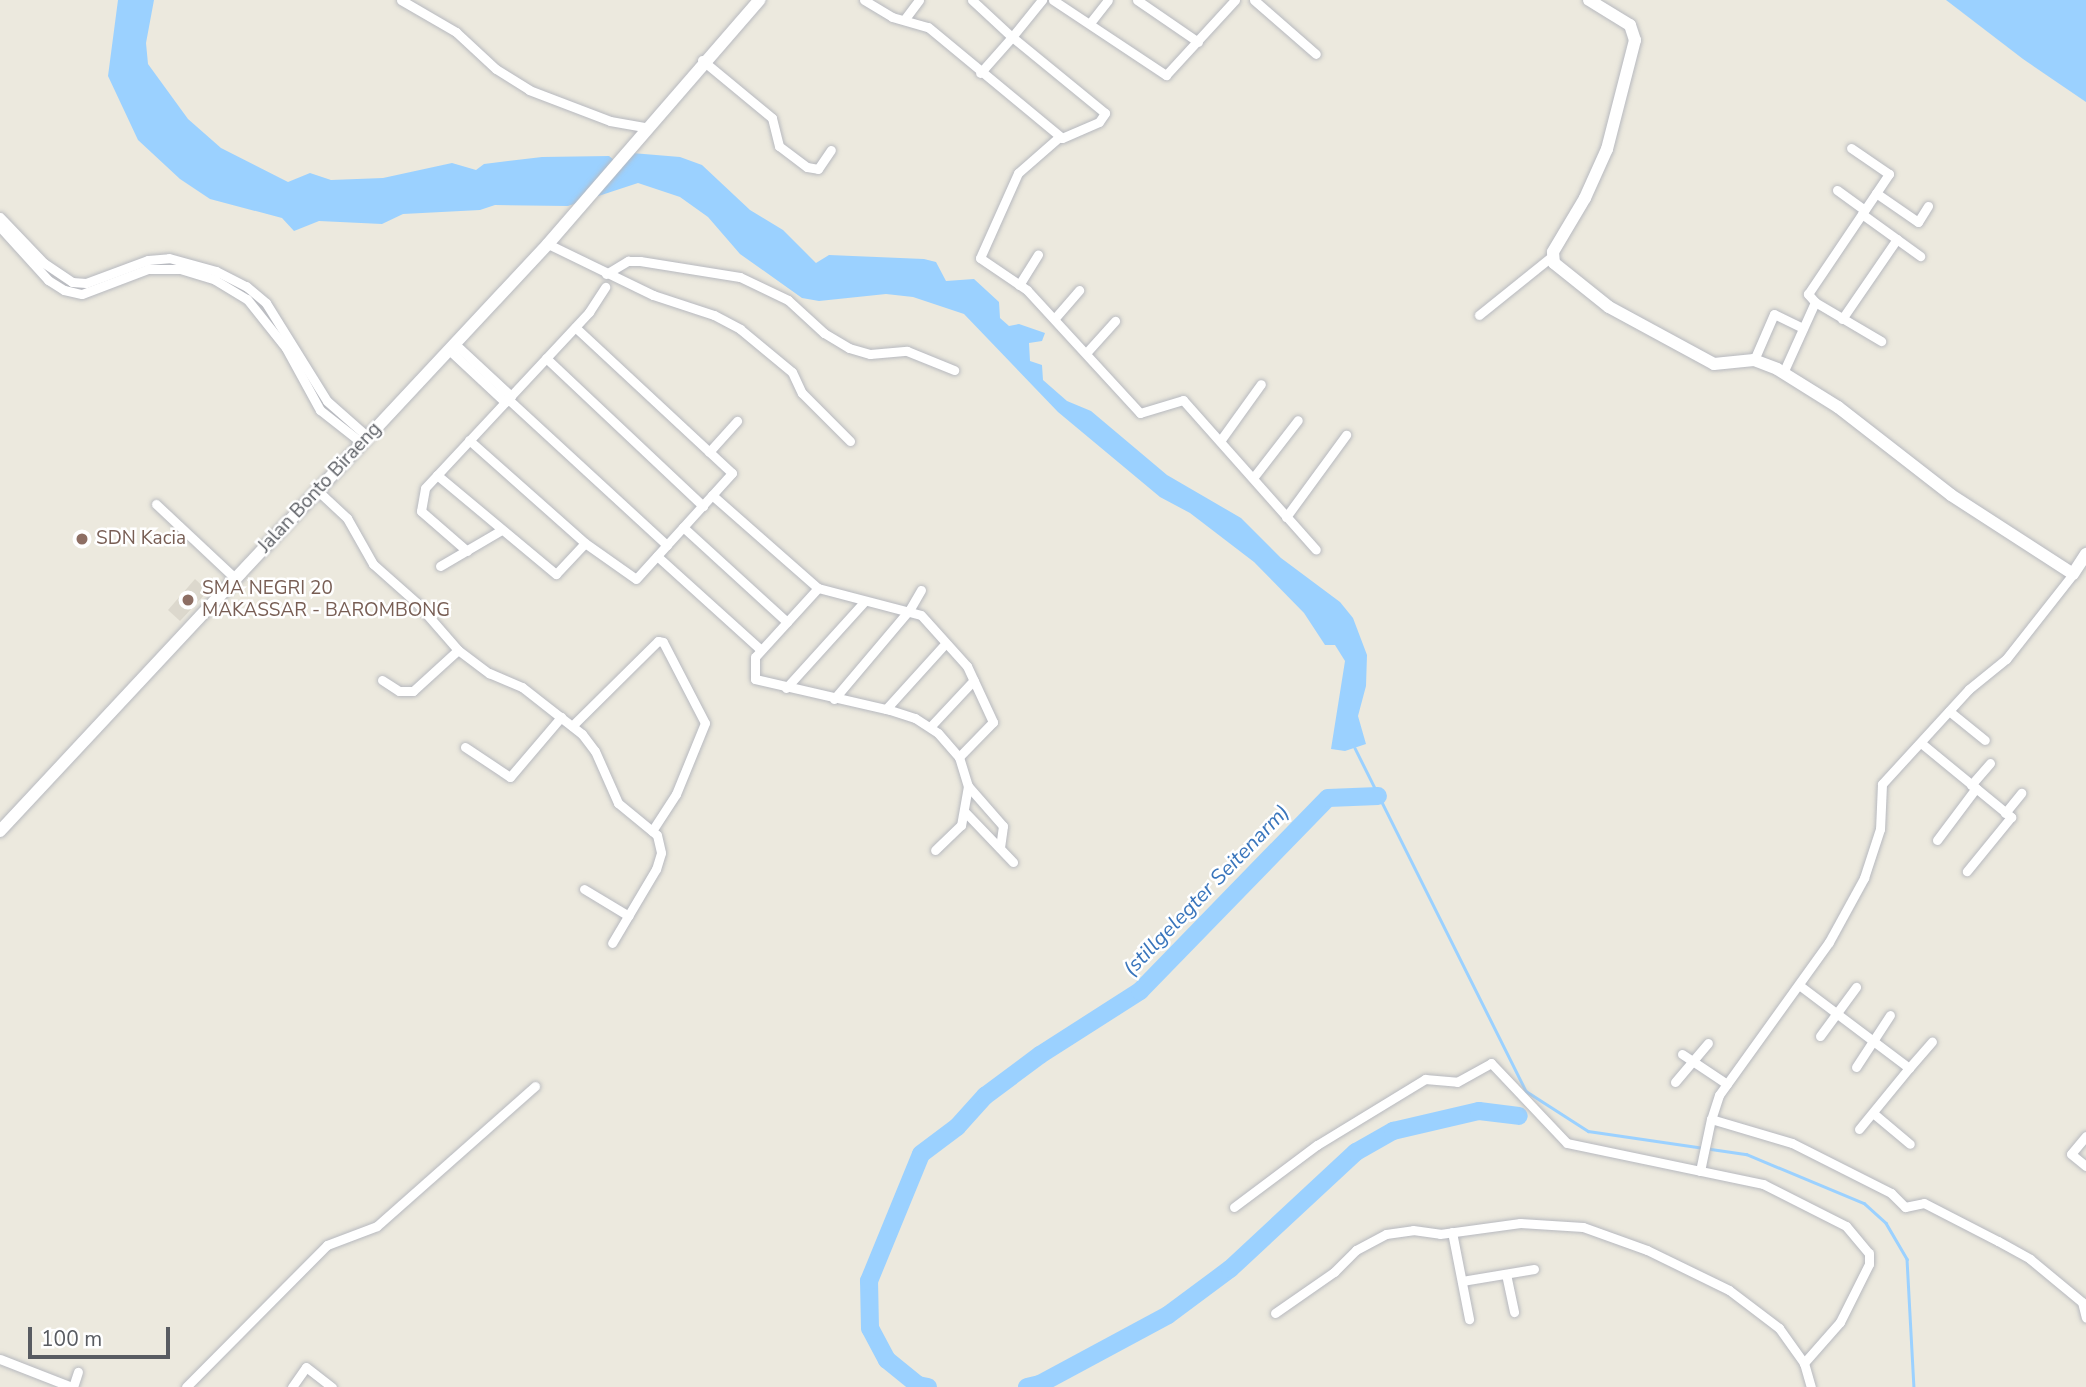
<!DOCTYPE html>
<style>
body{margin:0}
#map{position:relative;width:2086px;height:1387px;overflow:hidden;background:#ece9de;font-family:"Nunito Sans",sans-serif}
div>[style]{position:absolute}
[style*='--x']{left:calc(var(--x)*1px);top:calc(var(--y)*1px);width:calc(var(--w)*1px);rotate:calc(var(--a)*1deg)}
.education>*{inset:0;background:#dcd8cd}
.water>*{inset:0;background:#9bd1ff}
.stream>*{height:2.5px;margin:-1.25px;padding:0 1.25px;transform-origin:1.25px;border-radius:1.25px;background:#9bd1ff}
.river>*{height:18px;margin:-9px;padding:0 9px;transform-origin:9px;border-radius:9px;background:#9bd1ff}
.roads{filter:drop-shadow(0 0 2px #b7b9bf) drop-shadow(0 0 2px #b7b9bf)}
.street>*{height:9px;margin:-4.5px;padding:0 4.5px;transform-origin:4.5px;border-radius:4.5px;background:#fff}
.secondary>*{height:12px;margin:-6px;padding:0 6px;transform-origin:6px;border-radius:6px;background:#fff}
.dots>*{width:19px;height:19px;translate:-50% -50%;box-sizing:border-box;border:4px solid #fff;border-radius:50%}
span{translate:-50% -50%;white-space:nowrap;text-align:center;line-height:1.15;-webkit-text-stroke:5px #fff;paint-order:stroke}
.street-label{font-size:19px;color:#585b61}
.education-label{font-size:19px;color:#785e54}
.left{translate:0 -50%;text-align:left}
.water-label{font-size:21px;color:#3975bc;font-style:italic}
.scale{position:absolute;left:28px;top:1327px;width:142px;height:32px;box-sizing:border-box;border:4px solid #585b61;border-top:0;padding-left:9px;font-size:21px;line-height:24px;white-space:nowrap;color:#585b61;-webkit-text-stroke:5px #fff;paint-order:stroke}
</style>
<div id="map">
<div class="education">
<div style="clip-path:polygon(195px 579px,208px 591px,180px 621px,168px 610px)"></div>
</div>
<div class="water">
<div style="clip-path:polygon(118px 0,154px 0,146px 43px,148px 64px,188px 119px,221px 148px,288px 182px,310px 173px,331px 180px,383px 178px,452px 163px,476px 170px,484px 164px,542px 157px,609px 156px,614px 160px,632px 153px,680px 157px,702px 165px,750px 210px,783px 230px,816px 263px,829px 255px,924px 259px,936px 262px,946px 281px,974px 279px,999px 302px,1000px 318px,1009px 326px,1019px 324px,1045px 333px,1042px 341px,1029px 343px,1030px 361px,1042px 365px,1043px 380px,1067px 401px,1091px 411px,1167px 475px,1241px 518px,1281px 558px,1340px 602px,1353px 618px,1367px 655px,1366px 686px,1358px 716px,1366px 744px,1345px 751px,1331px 749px,1345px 661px,1335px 645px,1325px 645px,1304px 613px,1254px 562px,1190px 513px,1160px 497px,1058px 412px,964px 314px,913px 297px,886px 294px,819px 301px,802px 298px,740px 254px,708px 217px,680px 197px,638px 183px,568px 206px,495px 205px,480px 210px,403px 214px,382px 224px,319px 221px,294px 231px,282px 218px,210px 199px,180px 179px,138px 140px,108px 76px)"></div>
<div style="clip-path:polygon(1946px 0,2086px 0,2086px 102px,2023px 59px)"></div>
</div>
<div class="stream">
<div style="--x:1355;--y:748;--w:383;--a:63.5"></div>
<div style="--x:1526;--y:1091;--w:74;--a:32.8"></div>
<div style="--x:1588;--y:1131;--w:160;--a:8.3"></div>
<div style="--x:1746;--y:1154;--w:128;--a:22.6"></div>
<div style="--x:1864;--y:1203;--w:30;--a:42"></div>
<div style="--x:1886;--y:1223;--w:42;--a:59.7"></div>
<div style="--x:1907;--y:1259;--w:128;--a:86.9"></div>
</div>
<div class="river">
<div style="--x:928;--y:1387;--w:10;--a:-169"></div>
<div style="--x:918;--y:1385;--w:40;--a:-141"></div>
<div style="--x:887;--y:1360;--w:36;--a:-118"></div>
<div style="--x:870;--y:1328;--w:47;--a:-91.2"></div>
<div style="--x:869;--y:1281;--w:137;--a:-67.7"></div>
<div style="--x:921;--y:1154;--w:45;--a:-36.9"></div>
<div style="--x:957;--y:1127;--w:42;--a:-47.9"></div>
<div style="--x:985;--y:1096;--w:69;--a:-36.7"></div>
<div style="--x:1040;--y:1055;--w:119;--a:-32.6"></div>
<div style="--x:1140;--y:991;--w:269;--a:-45.8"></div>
<div style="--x:1328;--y:798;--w:50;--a:-2.3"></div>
<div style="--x:1027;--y:1387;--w:13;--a:-13"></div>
<div style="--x:1040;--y:1384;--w:145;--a:-28.3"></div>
<div style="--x:1168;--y:1315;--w:77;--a:-36.6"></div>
<div style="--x:1230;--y:1269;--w:172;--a:-42.9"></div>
<div style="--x:1356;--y:1152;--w:43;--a:-29.6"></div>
<div style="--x:1393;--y:1131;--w:88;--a:-13.1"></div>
<div style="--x:1479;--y:1111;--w:40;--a:7.1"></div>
</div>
<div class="roads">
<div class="street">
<div style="--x:401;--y:0;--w:64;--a:30.2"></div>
<div style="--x:456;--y:32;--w:54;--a:42.8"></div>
<div style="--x:496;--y:69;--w:39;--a:32"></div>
<div style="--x:529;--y:90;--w:87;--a:20.9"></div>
<div style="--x:610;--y:121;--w:36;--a:10"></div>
<div style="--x:864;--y:0;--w:33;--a:31"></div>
<div style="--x:892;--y:17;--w:37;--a:16"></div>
<div style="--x:928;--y:27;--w:174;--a:39.6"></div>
<div style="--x:1062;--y:138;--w:40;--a:-23.4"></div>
<div style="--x:1099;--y:122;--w:11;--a:-56"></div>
<div style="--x:1105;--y:113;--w:120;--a:-140.7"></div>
<div style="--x:1012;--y:37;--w:48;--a:-51"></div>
<div style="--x:972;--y:0;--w:54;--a:42.8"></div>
<div style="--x:1012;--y:37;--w:48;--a:131.6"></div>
<div style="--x:1053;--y:0;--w:136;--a:33.6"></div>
<div style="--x:1166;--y:75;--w:102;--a:-47.4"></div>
<div style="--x:1137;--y:0;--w:74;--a:34.5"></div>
<div style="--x:1254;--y:0;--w:82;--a:41.1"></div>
<div style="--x:904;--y:20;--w:25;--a:-53"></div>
<div style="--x:1090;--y:23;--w:29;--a:-52"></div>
<div style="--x:702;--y:60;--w:91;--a:39.6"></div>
<div style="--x:772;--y:118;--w:29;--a:76"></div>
<div style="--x:779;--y:146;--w:35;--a:37"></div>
<div style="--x:807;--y:167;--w:11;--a:10"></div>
<div style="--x:818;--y:169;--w:23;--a:-56"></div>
<div style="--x:1058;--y:138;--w:53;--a:138.8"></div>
<div style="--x:1018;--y:173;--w:93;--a:114.1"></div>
<div style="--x:980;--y:258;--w:57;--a:34.2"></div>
<div style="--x:1027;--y:290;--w:167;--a:47.4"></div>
<div style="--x:1140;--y:413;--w:45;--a:-16.8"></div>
<div style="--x:1183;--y:400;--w:200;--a:48.4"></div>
<div style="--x:1837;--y:190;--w:34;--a:36"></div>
<div style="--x:1876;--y:193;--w:51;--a:34.6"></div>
<div style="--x:1918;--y:222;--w:19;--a:-58"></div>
<div style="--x:1862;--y:214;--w:72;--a:35.9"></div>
<div style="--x:0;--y:217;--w:64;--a:46.3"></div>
<div style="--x:44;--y:263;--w:34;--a:34"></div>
<div style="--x:72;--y:282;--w:14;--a:4"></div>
<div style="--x:86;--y:283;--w:66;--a:-20.4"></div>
<div style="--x:148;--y:260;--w:21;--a:-5"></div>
<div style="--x:169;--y:258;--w:49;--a:15.5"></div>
<div style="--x:216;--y:271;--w:34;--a:27"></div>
<div style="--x:246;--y:286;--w:26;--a:40"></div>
<div style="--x:266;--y:303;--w:115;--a:58.1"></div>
<div style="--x:327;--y:401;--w:55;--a:41.3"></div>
<div style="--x:0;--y:227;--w:72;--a:47.8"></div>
<div style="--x:48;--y:280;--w:19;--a:32"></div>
<div style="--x:64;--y:290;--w:18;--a:13"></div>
<div style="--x:82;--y:294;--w:71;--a:-20.7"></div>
<div style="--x:148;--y:269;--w:32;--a:0"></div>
<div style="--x:180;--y:269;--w:37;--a:17"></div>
<div style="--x:215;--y:280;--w:37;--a:31"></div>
<div style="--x:247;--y:299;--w:63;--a:51.5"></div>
<div style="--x:286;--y:348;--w:71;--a:61.3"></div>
<div style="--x:320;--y:410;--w:53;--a:38.2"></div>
<div style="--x:548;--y:244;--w:117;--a:25.9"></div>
<div style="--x:653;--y:295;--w:64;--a:18.2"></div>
<div style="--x:714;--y:315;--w:30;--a:28"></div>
<div style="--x:740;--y:329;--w:67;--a:39.6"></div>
<div style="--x:792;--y:372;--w:23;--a:65"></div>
<div style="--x:802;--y:393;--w:68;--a:45"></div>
<div style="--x:606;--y:274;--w:26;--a:-31"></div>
<div style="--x:628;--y:261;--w:12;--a:0"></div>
<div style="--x:640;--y:261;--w:101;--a:9.1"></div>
<div style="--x:740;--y:277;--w:53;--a:25.6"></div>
<div style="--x:788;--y:300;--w:49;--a:42.5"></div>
<div style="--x:824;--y:333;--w:29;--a:31"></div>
<div style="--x:849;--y:348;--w:22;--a:16"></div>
<div style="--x:870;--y:354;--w:37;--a:-5"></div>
<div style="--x:907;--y:351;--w:51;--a:22"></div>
<div style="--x:1019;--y:285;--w:36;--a:-58"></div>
<div style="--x:1815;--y:302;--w:77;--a:30.6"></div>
<div style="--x:1479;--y:315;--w:92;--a:-38.9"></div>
<div style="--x:1055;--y:318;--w:37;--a:-49"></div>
<div style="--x:1842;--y:319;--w:97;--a:-55.5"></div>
<div style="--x:454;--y:343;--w:78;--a:42.9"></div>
<div style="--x:448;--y:349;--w:78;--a:42.9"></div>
<div style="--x:1087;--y:352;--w:42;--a:-47.9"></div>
<div style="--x:546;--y:358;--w:216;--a:43.3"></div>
<div style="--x:1754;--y:360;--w:50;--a:-66.5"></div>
<div style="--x:1774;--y:314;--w:32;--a:26"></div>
<div style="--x:1783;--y:373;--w:78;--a:-65.7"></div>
<div style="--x:1815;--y:302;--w:11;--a:-131"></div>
<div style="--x:1808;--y:294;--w:145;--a:-56"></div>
<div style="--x:1889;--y:174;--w:46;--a:-145.6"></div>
<div style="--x:508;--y:399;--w:216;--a:42.6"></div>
<div style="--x:469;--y:440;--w:155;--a:41.6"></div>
<div style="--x:585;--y:543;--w:62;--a:35.2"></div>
<div style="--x:636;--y:579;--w:143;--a:-47.8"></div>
<div style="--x:732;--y:473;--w:214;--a:-137.1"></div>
<div style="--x:1220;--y:441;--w:70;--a:-54.3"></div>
<div style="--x:709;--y:452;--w:42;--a:-47.9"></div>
<div style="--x:437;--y:475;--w:155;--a:39.8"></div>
<div style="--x:556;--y:574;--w:42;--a:-46.9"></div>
<div style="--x:1253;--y:478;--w:73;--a:-52.2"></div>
<div style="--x:318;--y:491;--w:40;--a:43"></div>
<div style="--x:347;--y:518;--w:53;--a:60.5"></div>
<div style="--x:373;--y:564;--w:59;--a:41.6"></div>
<div style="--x:417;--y:603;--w:62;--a:48.9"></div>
<div style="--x:458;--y:650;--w:39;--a:37"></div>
<div style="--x:489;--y:673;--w:36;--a:23"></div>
<div style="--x:522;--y:687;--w:76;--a:38.1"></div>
<div style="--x:582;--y:734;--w:21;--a:53"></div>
<div style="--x:595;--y:751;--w:57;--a:66.1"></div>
<div style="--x:618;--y:803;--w:50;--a:39.4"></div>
<div style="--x:657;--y:835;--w:18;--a:77"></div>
<div style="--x:661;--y:853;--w:17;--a:107"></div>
<div style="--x:656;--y:869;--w:86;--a:120.7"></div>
<div style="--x:712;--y:495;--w:141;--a:41.3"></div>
<div style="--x:818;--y:588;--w:106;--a:14.7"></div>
<div style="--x:921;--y:615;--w:69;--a:48"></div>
<div style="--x:967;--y:666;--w:62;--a:65.1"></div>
<div style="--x:993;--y:722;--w:49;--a:134.2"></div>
<div style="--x:156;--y:504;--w:110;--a:43.2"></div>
<div style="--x:1286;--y:517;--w:102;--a:-53.8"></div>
<div style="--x:683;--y:527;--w:141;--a:42.4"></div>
<div style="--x:467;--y:551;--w:61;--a:-139"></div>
<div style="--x:421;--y:511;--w:23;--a:-80"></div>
<div style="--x:425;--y:488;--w:241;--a:-47"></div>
<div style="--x:589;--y:312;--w:30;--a:-57"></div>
<div style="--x:657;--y:556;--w:140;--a:42.1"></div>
<div style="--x:440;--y:566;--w:69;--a:-30.3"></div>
<div style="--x:2073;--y:574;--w:108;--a:128.2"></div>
<div style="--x:2006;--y:659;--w:48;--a:141"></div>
<div style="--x:1969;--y:689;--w:129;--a:132.5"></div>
<div style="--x:1882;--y:784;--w:45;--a:92.5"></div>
<div style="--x:1880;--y:829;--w:52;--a:108.1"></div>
<div style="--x:1864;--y:878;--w:73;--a:118.7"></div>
<div style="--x:1829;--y:942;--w:188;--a:125.7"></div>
<div style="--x:1719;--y:1095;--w:25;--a:108"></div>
<div style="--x:1711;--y:1119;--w:84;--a:16.5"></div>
<div style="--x:1792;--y:1143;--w:111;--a:26.8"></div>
<div style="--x:1891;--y:1193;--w:20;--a:45"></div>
<div style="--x:1905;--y:1207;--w:19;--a:-12"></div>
<div style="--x:1924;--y:1203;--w:83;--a:27.2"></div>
<div style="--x:1998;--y:1241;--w:37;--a:29"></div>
<div style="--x:2030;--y:1259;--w:67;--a:39.6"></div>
<div style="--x:2082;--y:1302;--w:16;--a:76"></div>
<div style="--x:818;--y:588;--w:93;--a:132.4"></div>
<div style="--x:755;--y:657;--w:22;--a:90"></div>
<div style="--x:755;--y:679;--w:139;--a:12.9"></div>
<div style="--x:890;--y:710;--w:26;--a:18"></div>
<div style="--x:915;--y:718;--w:27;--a:33"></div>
<div style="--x:938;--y:733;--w:32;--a:49"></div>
<div style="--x:959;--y:757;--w:30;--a:73"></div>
<div style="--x:968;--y:786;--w:40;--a:100"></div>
<div style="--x:961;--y:825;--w:36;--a:136"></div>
<div style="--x:382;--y:680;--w:20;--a:33"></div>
<div style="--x:399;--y:691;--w:14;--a:0"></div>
<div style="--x:413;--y:691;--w:61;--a:-42.3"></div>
<div style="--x:786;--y:688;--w:116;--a:-47.8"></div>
<div style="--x:834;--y:699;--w:118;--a:-49.8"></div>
<div style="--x:910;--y:609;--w:22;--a:-60"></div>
<div style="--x:886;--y:709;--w:88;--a:-47.8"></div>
<div style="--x:1949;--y:711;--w:46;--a:38.9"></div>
<div style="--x:572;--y:726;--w:121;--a:-44.7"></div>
<div style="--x:658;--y:641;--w:5;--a:11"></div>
<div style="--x:663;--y:642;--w:91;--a:62.6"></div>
<div style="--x:705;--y:723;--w:77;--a:112.2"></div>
<div style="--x:676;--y:794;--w:44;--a:123"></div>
<div style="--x:930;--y:727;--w:64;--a:-46.9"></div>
<div style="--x:1921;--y:743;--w:117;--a:39.4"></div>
<div style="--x:2011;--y:817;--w:70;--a:129.2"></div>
<div style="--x:465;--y:747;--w:54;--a:33.7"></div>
<div style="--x:510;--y:777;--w:79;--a:-49.6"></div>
<div style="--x:1971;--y:785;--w:29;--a:-49"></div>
<div style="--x:968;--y:786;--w:53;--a:48.8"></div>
<div style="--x:1003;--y:826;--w:22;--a:98"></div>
<div style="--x:966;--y:813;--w:68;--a:46.2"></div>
<div style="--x:2005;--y:813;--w:26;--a:-51"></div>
<div style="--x:1937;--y:840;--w:65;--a:-53.1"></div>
<div style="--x:584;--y:889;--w:52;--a:31"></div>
<div style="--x:1799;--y:985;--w:138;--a:37"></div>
<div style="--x:1909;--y:1068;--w:35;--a:-49"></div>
<div style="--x:1820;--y:1036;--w:61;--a:-53.7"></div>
<div style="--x:1682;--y:1054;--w:54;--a:33.7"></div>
<div style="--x:1856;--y:1067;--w:62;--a:-56.8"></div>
<div style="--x:1675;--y:1082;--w:51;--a:-49.8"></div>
<div style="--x:1873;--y:1113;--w:48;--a:40"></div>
<div style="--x:1859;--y:1129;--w:79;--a:-50.7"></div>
<div style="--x:2086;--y:1136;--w:23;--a:130"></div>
<div style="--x:2071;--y:1154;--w:19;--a:39"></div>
<div style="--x:1700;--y:1171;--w:53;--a:-78.1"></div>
<div style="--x:1234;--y:1207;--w:104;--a:-36.8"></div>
<div style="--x:1317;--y:1145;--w:127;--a:-31.4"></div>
<div style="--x:1425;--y:1079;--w:32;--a:5"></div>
<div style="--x:1457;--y:1082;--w:39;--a:-29"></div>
<div style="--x:1491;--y:1063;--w:110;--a:46.5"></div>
<div style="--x:1567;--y:1143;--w:200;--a:11.8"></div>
<div style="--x:1763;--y:1184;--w:93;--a:26.8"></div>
<div style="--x:1846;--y:1226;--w:35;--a:50"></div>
<div style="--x:1869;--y:1253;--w:11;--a:90"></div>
<div style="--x:1869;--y:1264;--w:65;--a:116.6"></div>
<div style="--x:1840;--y:1322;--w:55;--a:131.3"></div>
<div style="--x:1452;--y:1232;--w:89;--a:78.9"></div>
<div style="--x:1506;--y:1274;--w:39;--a:78"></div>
<div style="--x:1462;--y:1281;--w:73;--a:-9.5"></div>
<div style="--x:1275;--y:1313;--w:72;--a:-34.8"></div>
<div style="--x:1334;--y:1272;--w:31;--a:-45"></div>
<div style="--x:1356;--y:1250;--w:34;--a:-28"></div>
<div style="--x:1386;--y:1234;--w:27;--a:-8"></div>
<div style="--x:1413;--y:1230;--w:27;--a:8"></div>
<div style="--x:1440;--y:1234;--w:81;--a:-7.8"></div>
<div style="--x:1520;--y:1223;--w:63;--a:3.6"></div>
<div style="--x:1583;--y:1227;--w:68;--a:19.8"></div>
<div style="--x:1647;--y:1250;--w:91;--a:26"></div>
<div style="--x:1729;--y:1290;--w:63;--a:37.2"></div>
<div style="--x:1779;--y:1328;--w:43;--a:54.5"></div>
<div style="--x:1804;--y:1363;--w:25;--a:74"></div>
<div style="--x:0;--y:1359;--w:77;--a:21.3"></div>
<div style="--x:73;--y:1387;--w:16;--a:-72"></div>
<div style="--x:186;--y:1387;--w:200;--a:-45.2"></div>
<div style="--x:327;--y:1245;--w:53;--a:-20.8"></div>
<div style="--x:377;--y:1226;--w:211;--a:-41.5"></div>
<div style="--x:292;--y:1387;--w:24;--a:-55"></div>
<div style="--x:306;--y:1367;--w:33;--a:38"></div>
</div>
<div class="secondary">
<div style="--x:1589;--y:0;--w:48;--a:31.4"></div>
<div style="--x:1630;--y:25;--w:16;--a:72"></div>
<div style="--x:1635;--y:40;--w:113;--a:104.4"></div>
<div style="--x:1607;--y:149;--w:54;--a:114.2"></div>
<div style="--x:1585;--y:198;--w:63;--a:120.7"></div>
<div style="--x:1553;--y:252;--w:11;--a:85"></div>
<div style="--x:1554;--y:263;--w:70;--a:38.7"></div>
<div style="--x:1609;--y:307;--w:119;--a:28.5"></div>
<div style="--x:1714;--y:364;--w:40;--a:-5.7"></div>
<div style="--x:1754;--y:360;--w:25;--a:21"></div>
<div style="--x:1777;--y:369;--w:72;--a:31.9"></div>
<div style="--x:1838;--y:407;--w:143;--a:37.9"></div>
<div style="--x:1951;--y:495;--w:145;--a:32.9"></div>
<div style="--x:2073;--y:574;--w:24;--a:-57"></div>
<div style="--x:0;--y:831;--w:803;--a:-46.97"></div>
<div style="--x:548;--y:244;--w:323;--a:-49.1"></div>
</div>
</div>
<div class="dots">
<div style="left:82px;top:539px;background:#8d6e63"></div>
<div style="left:188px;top:600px;background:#8d6e63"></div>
</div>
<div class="street-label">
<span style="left:320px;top:488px;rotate:-47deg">Jalan Bonto Biraeng</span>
</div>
<div class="education-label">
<span class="left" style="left:96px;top:539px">SDN Kacia</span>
<span class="left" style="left:202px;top:600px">SMA NEGRI 20<br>MAKASSAR - BAROMBONG</span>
</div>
<div class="water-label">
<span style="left:1206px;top:890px;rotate:-46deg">(stillgelegter Seitenarm)</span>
</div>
<div class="scale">100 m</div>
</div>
